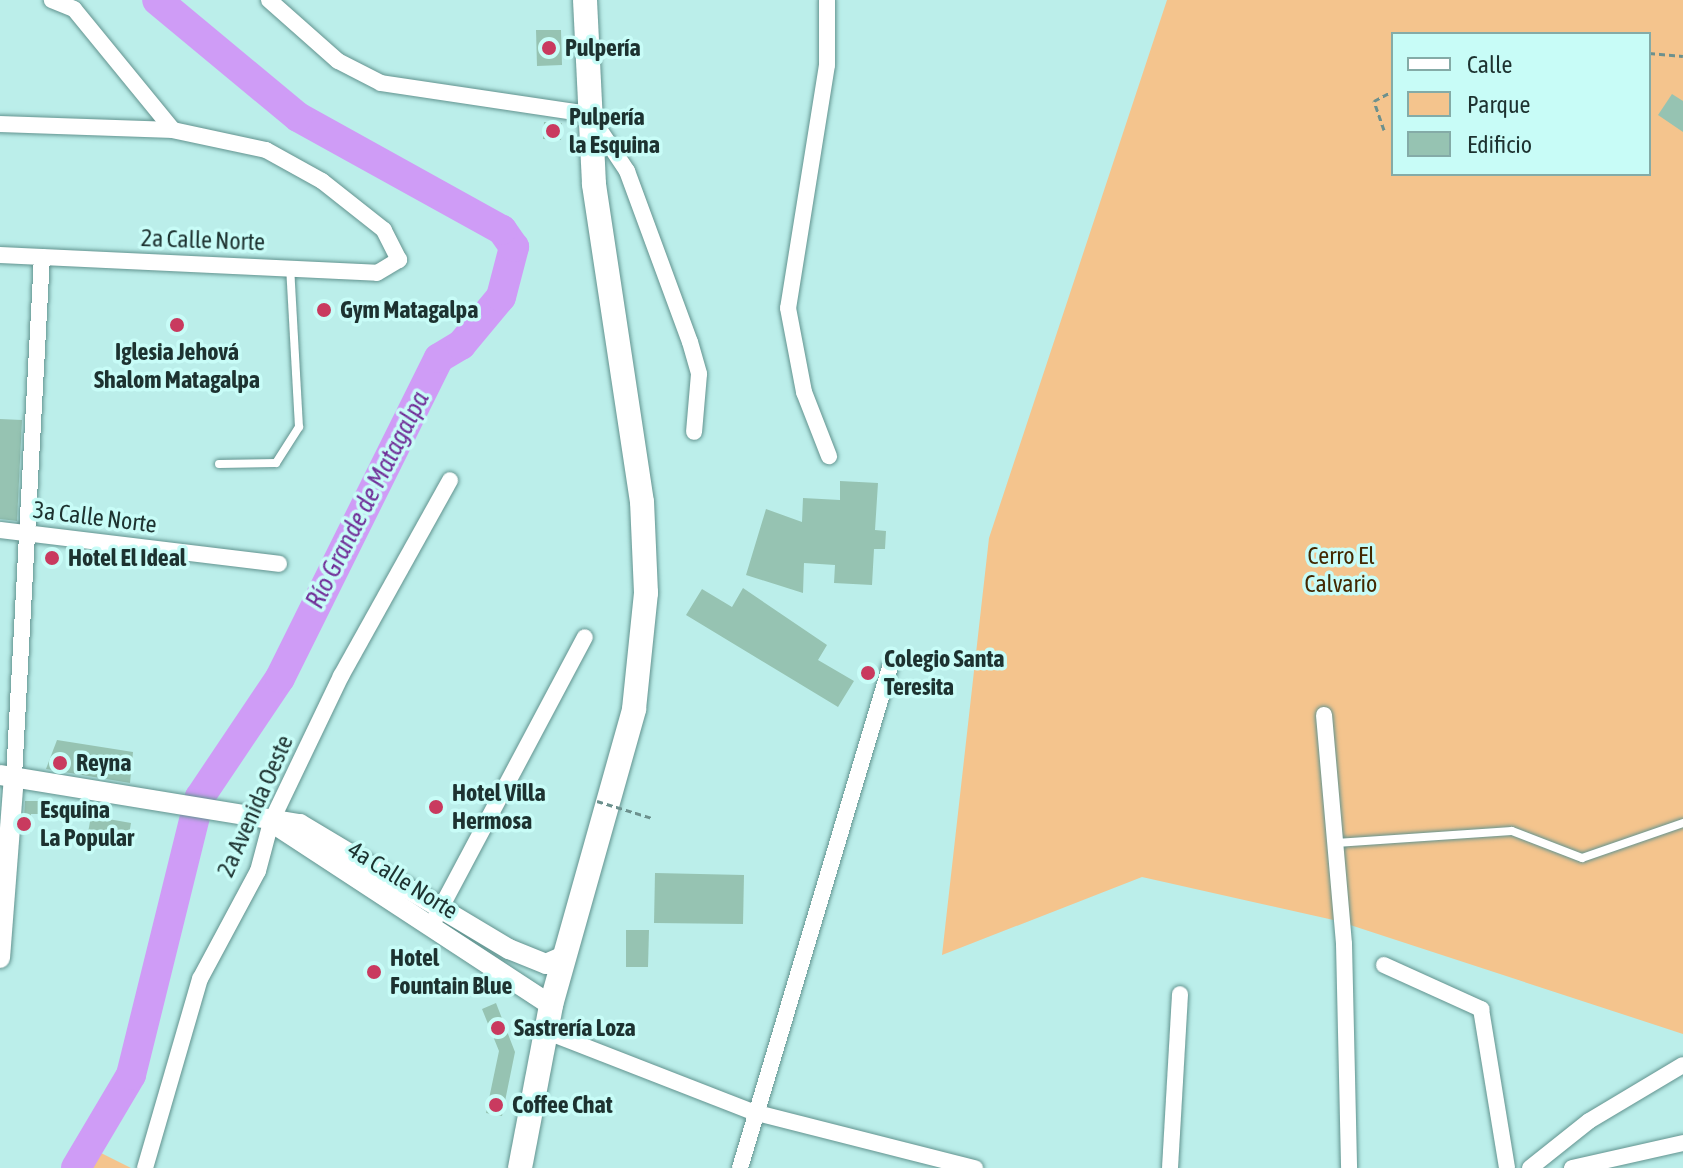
<!DOCTYPE html>
<meta charset="utf-8">
<style>
body{margin:0}
#map{position:relative;width:1683px;height:1168px;overflow:hidden;background:#bbeeea;font-family:"Asap Condensed",sans-serif}
div>[style]{position:absolute}
[style*='--x']{left:calc(var(--x)*1px);top:calc(var(--y)*1px);width:calc(var(--w)*1px);rotate:calc(var(--a)*1deg)}
.green>*{inset:0;background:#f4c48d}
.river>*{height:30px;margin:-15px;padding:0 15px;transform-origin:15px;border-radius:15px;background:#cf9cf6}
.building>*{inset:0;background:#96c3b2}
.path>*{height:3px;margin-top:-1.5px;transform-origin:0;background:repeating-linear-gradient(90deg,#6c908d 0 6px,transparent 0 10px)}
.roads{filter:drop-shadow(0 0 2px #62938f) drop-shadow(0 0 2px #62938f)}
.service>*{height:8px;margin:-4px;padding:0 4px;transform-origin:4px;border-radius:4px;background:#fff}
.minor>*{height:16px;margin:-8px;padding:0 8px;transform-origin:8px;border-radius:8px;background:#fff}
.tertiary>*{height:20px;margin:-10px;padding:0 10px;transform-origin:10px;border-radius:10px;background:#fff}
.primary>*{height:24px;margin:-12px;padding:0 12px;transform-origin:12px;border-radius:12px;background:#fff}
.path-bridge>*{height:3px;margin-top:-1.5px;transform-origin:0;background:repeating-linear-gradient(90deg,#6c908d 0 6px,transparent 0 10px)}
.dots>*{width:22px;height:22px;translate:-50% -50%;box-sizing:border-box;border:4px solid #c8fcf7;border-radius:50%}
span{translate:-50% -50%;white-space:nowrap;text-align:center;line-height:1.15;-webkit-text-stroke:7px #c8fcf7;paint-order:stroke}
.poi-label{font-size:24px;color:#1d3230;font-weight:700}
.left{translate:0 -50%;text-align:left}
.street-label{font-size:24px;color:#1d3230}
.park-label{font-size:24px;color:#432700}
.water-label{font-size:26px;color:#713199;font-style:italic}
.legend{position:absolute;left:1391px;top:32px;width:260px;height:144px;box-sizing:border-box;background:#c8fcf7;border:2px solid #84aba7;margin:0;padding:10px 14px;list-style:none;font-size:24px;color:#1d3230}
.legend li{display:flex;align-items:center;gap:16px;height:40px}
.legend b{width:40px;border:2px solid #84aba7}
</style>
<div id="map">
<div class="green">
<div style="clip-path:polygon(evenodd,1167px 0,1683px 0,1683px 1034px,1338px 921px,1142px 877px,942px 955px,989px 538px,1167px 0,1393px 34px,1649px 34px,1649px 174px,1393px 174px,1393px 34px)"></div>
<div style="clip-path:polygon(89px 1147px,131px 1168px,76px 1168px)"></div>
</div>
<div class="river">
<div style="--x:76;--y:1168;--w:108;--a:-59.4"></div>
<div style="--x:131;--y:1075;--w:286;--a:-76.1"></div>
<div style="--x:200;--y:797;--w:143;--a:-56.1"></div>
<div style="--x:280;--y:678;--w:357;--a:-63.6"></div>
<div style="--x:439;--y:358;--w:26;--a:-31"></div>
<div style="--x:461;--y:345;--w:62;--a:-50.2"></div>
<div style="--x:501;--y:297;--w:52;--a:-75.4"></div>
<div style="--x:514;--y:247;--w:21;--a:-125"></div>
<div style="--x:502;--y:230;--w:233;--a:-151"></div>
<div style="--x:298;--y:117;--w:183;--a:-140.3"></div>
</div>
<div class="building">
<div style="clip-path:polygon(536px 30px,561px 30px,562px 65px,537px 66px)"></div>
<div style="clip-path:polygon(1672px 94px,1683px 101px,1683px 132px,1658px 115px)"></div>
<div style="clip-path:polygon(544px 122px,562px 123px,561px 140px,543px 139px)"></div>
<div style="clip-path:polygon(0 419px,22px 420px,17px 521px,0 519px)"></div>
<div style="clip-path:polygon(840px 481px,878px 483px,875px 530px,886px 531px,885px 549px,874px 549px,872px 585px,834px 583px,835px 565px,804px 563px,803px 593px,746px 575px,766px 509px,802px 522px,803px 498px,840px 500px)"></div>
<div style="clip-path:polygon(743px 588px,827px 645px,818px 660px,854px 681px,838px 707px,686px 615px,702px 589px,732px 607px)"></div>
<div style="clip-path:polygon(57px 740px,133px 752px,130px 783px,46px 769px)"></div>
<div style="clip-path:polygon(25px 801px,47px 801px,47px 814px,31px 814px,31px 833px,23px 833px)"></div>
<div style="clip-path:polygon(91px 816px,131px 823px,128px 840px,88px 833px)"></div>
<div style="clip-path:polygon(655px 873px,744px 875px,743px 924px,654px 923px)"></div>
<div style="clip-path:polygon(626px 930px,649px 930px,648px 967px,626px 967px)"></div>
<div style="clip-path:polygon(496px 1003px,515px 1052px,502px 1116px,486px 1113px,499px 1051px,482px 1009px)"></div>
</div>
<div class="path">
<div style="--x:1649;--y:53;--w:34;--a:5"></div>
<div style="--x:1384;--y:130;--w:31;--a:-109"></div>
<div style="--x:1374;--y:101;--w:21;--a:-28"></div>
</div>
<div class="roads">
<div class="service">
<div style="--x:219;--y:464;--w:57;--a:-1"></div>
<div style="--x:276;--y:463;--w:43;--a:-57.4"></div>
<div style="--x:299;--y:427;--w:159;--a:-93.2"></div>
<div style="--x:1336;--y:843;--w:176;--a:-3.9"></div>
<div style="--x:1512;--y:831;--w:75;--a:21.1"></div>
<div style="--x:1582;--y:858;--w:107;--a:-19.1"></div>
</div>
<div class="minor">
<div style="--x:269;--y:0;--w:92;--a:41.5"></div>
<div style="--x:338;--y:61;--w:48;--a:27.1"></div>
<div style="--x:381;--y:83;--w:210;--a:8.5"></div>
<div style="--x:589;--y:114;--w:69;--a:56.3"></div>
<div style="--x:627;--y:171;--w:182;--a:69.8"></div>
<div style="--x:690;--y:342;--w:33;--a:74"></div>
<div style="--x:699;--y:374;--w:58;--a:94.9"></div>
<div style="--x:827;--y:0;--w:65;--a:90"></div>
<div style="--x:827;--y:65;--w:246;--a:99.1"></div>
<div style="--x:788;--y:308;--w:86;--a:79.2"></div>
<div style="--x:804;--y:392;--w:69;--a:68.7"></div>
<div style="--x:0;--y:124;--w:173;--a:2"></div>
<div style="--x:0;--y:255;--w:377;--a:2.7"></div>
<div style="--x:377;--y:273;--w:26;--a:-31"></div>
<div style="--x:399;--y:260;--w:34;--a:-117"></div>
<div style="--x:384;--y:230;--w:79;--a:-141.7"></div>
<div style="--x:322;--y:181;--w:64;--a:-151"></div>
<div style="--x:266;--y:150;--w:95;--a:-167.9"></div>
<div style="--x:173;--y:130;--w:156;--a:-129.3"></div>
<div style="--x:74;--y:9;--w:24;--a:-158"></div>
<div style="--x:0;--y:530;--w:281;--a:6.9"></div>
<div style="--x:1324;--y:715;--w:230;--a:85"></div>
<div style="--x:1344;--y:944;--w:224;--a:88.7"></div>
<div style="--x:14;--y:777;--w:521;--a:-86.92"></div>
<div style="--x:435;--y:919;--w:319;--a:-62"></div>
<div style="--x:1384;--y:965;--w:107;--a:24.4"></div>
<div style="--x:1481;--y:1009;--w:161;--a:80.7"></div>
<div style="--x:545;--y:1031;--w:223;--a:21.3"></div>
<div style="--x:753;--y:1112;--w:229;--a:14.2"></div>
<div style="--x:145;--y:1168;--w:197;--a:-73.8"></div>
<div style="--x:200;--y:979;--w:123;--a:-61.8"></div>
<div style="--x:258;--y:871;--w:51;--a:-75.1"></div>
<div style="--x:271;--y:822;--w:162;--a:-64.4"></div>
<div style="--x:341;--y:676;--w:224;--a:-60.9"></div>
<div style="--x:740;--y:1168;--w:523;--a:-73.33"></div>
<div style="--x:1170;--y:1168;--w:174;--a:-86.7"></div>
<div style="--x:1530;--y:1168;--w:75;--a:-38.5"></div>
<div style="--x:1589;--y:1121;--w:109;--a:-30.8"></div>
<div style="--x:1572;--y:1168;--w:114;--a:-12.7"></div>
</div>
<div class="tertiary">
<div style="--x:0;--y:775;--w:304;--a:9.3"></div>
<div style="--x:300;--y:824;--w:244;--a:30.9"></div>
<div style="--x:509;--y:949;--w:40;--a:22"></div>
<div style="--x:546;--y:964;--w:20;--a:-24"></div>
<div style="--x:271;--y:822;--w:334;--a:33.2"></div>
<div style="--x:0;--y:958;--w:182;--a:-85.6"></div>
</div>
<div class="primary">
<div style="--x:520;--y:1168;--w:166;--a:-79.2"></div>
<div style="--x:551;--y:1005;--w:307;--a:-74.3"></div>
<div style="--x:634;--y:709;--w:117;--a:-84.1"></div>
<div style="--x:646;--y:593;--w:91;--a:-92.5"></div>
<div style="--x:642;--y:502;--w:322;--a:-98.6"></div>
<div style="--x:594;--y:184;--w:184;--a:-92.8"></div>
</div>
</div>
<div class="path-bridge">
<div style="--x:597;--y:801;--w:58;--a:17.2"></div>
</div>
<div class="dots">
<div style="left:549px;top:48px;background:#c93a5f"></div>
<div style="left:553px;top:131px;background:#c93a5f"></div>
<div style="left:324px;top:310px;background:#c93a5f"></div>
<div style="left:177px;top:325px;background:#c93a5f"></div>
<div style="left:52px;top:558px;background:#c93a5f"></div>
<div style="left:868px;top:673px;background:#c93a5f"></div>
<div style="left:60px;top:763px;background:#c93a5f"></div>
<div style="left:436px;top:807px;background:#c93a5f"></div>
<div style="left:24px;top:824px;background:#c93a5f"></div>
<div style="left:374px;top:972px;background:#c93a5f"></div>
<div style="left:498px;top:1028px;background:#c93a5f"></div>
<div style="left:496px;top:1105px;background:#c93a5f"></div>
</div>
<div class="poi-label">
<span class="left" style="left:565px;top:48px">Pulpería</span>
<span class="left" style="left:569px;top:131px">Pulpería<br>la Esquina</span>
<span class="left" style="left:340px;top:310px">Gym Matagalpa</span>
<span style="left:177px;top:366px">Iglesia Jehová<br>Shalom Matagalpa</span>
<span class="left" style="left:68px;top:558px">Hotel El Ideal</span>
<span class="left" style="left:884px;top:673px">Colegio Santa<br>Teresita</span>
<span class="left" style="left:76px;top:763px">Reyna</span>
<span class="left" style="left:452px;top:807px">Hotel Villa<br>Hermosa</span>
<span class="left" style="left:40px;top:824px">Esquina<br>La Popular</span>
<span class="left" style="left:390px;top:972px">Hotel<br>Fountain Blue</span>
<span class="left" style="left:514px;top:1028px">Sastrería Loza</span>
<span class="left" style="left:512px;top:1105px">Coffee Chat</span>
</div>
<div class="street-label">
<span style="left:203px;top:240px;rotate:2deg">2a Calle Norte</span>
<span style="left:95px;top:517px;rotate:7deg">3a Calle Norte</span>
<span style="left:255px;top:806px;rotate:-66deg">2a Avenida Oeste</span>
<span style="left:403px;top:880px;rotate:32deg">4a Calle Norte</span>
</div>
<div class="park-label">
<span style="left:1341px;top:570px">Cerro El<br>Calvario</span>
</div>
<div class="water-label">
<span style="left:368px;top:500px;rotate:-63deg">Río Grande de Matagalpa</span>
</div>
<ul class="legend">
<li><b style="height:10px;background:#fff"></b>Calle</li>
<li><b style="height:22px;background:#f4c48d"></b>Parque</li>
<li><b style="height:22px;background:#96c3b2"></b>Edificio</li>
</ul>
</div>
